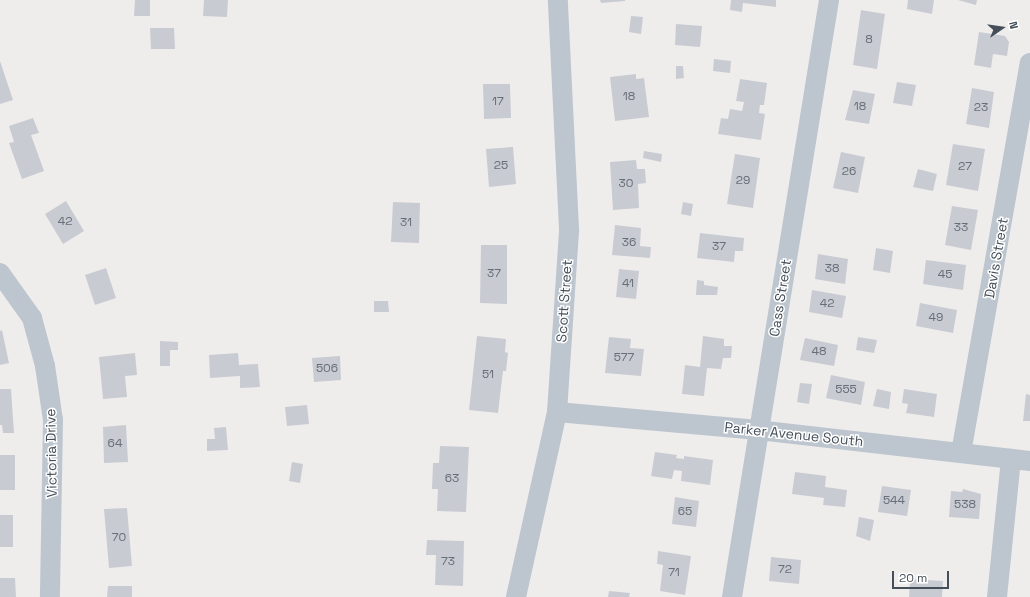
<!DOCTYPE html>
<style>
body{margin:0}
#map{position:relative;width:1030px;height:597px;overflow:hidden;background:#efedec;font-family:"Space Grotesk",sans-serif}
div>[style]{position:absolute}
[style*='--x']{left:calc(var(--x)*1px);top:calc(var(--y)*1px);width:calc(var(--w)*1px);rotate:calc(var(--a)*1deg)}
.building>*{inset:0;background:#c9cbd2}
.minor>*{height:20px;margin:-10px;padding:0 10px;transform-origin:10px;border-radius:10px;background:#bdc6cf}
span{translate:-50% -50%;white-space:nowrap;text-align:center;line-height:1.15;-webkit-text-stroke:3px #fff;paint-order:stroke}
.number-label{font-size:12px;color:#666e77}
.number-label span{-webkit-text-stroke-width:0}
.street-label{font-size:14px;color:#454f59}
.north{position:absolute;left:982px;top:8px;width:40px;height:40px;-webkit-text-stroke:3px #fff;paint-order:stroke;rotate:77deg;font-size:11px;font-weight:700;line-height:16px;text-align:center;color:#454f59}
.north::after{content:'';display:block;margin:auto;width:14px;height:18px;background:#454f59;clip-path:polygon(50% 0,100% 100%,50% 72%,0 100%)}
.scale{position:absolute;left:892px;top:571px;width:57px;height:18px;box-sizing:border-box;border:2px solid #454f59;border-top:0;padding-left:5px;font-size:12px;line-height:14px;white-space:nowrap;color:#454f59;-webkit-text-stroke:3px #fff;paint-order:stroke}
</style>
<div id="map">
<div class="building">
<div style="clip-path:polygon(135px 0,150px 0,150px 16px,134px 16px)"></div>
<div style="clip-path:polygon(204px 0,228px 0,227px 17px,203px 16px)"></div>
<div style="clip-path:polygon(600px 0,625px 0,625px 1px,601px 3px)"></div>
<div style="clip-path:polygon(731px 0,776px 0,776px 7px,743px 3px,742px 12px,730px 10px)"></div>
<div style="clip-path:polygon(908px 0,934px 0,932px 14px,907px 9px)"></div>
<div style="clip-path:polygon(958px 0,977px 0,976px 5px)"></div>
<div style="clip-path:polygon(861px 10px,885px 14px,877px 69px,853px 65px)"></div>
<div style="clip-path:polygon(631px 16px,643px 17px,641px 34px,629px 32px)"></div>
<div style="clip-path:polygon(676px 24px,702px 26px,700px 47px,675px 45px)"></div>
<div style="clip-path:polygon(150px 28px,174px 28px,175px 49px,151px 49px)"></div>
<div style="clip-path:polygon(979px 32px,1005px 36px,1009px 42px,1007px 56px,993px 54px,991px 68px,974px 65px)"></div>
<div style="clip-path:polygon(714px 59px,731px 61px,730px 73px,713px 71px)"></div>
<div style="clip-path:polygon(0 61px,13px 100px,0 104px)"></div>
<div style="clip-path:polygon(676px 66px,683px 66px,684px 78px,676px 79px)"></div>
<div style="clip-path:polygon(636px 74px,636px 79px,644px 78px,649px 117px,615px 121px,610px 77px)"></div>
<div style="clip-path:polygon(740px 79px,767px 83px,764px 105px,760px 105px,759px 113px,765px 114px,761px 140px,718px 134px,721px 118px,728px 119px,730px 109px,742px 111px,744px 102px,736px 101px)"></div>
<div style="clip-path:polygon(897px 82px,916px 85px,912px 106px,893px 103px)"></div>
<div style="clip-path:polygon(483px 84px,510px 84px,511px 118px,484px 119px)"></div>
<div style="clip-path:polygon(972px 88px,994px 92px,989px 128px,966px 124px)"></div>
<div style="clip-path:polygon(853px 90px,875px 94px,869px 124px,845px 120px)"></div>
<div style="clip-path:polygon(33px 118px,39px 133px,31px 135px,44px 171px,22px 179px,9px 143px,14px 142px,9px 126px)"></div>
<div style="clip-path:polygon(953px 144px,985px 149px,978px 191px,946px 185px)"></div>
<div style="clip-path:polygon(513px 147px,516px 184px,489px 187px,486px 149px)"></div>
<div style="clip-path:polygon(644px 151px,662px 154px,661px 162px,643px 158px)"></div>
<div style="clip-path:polygon(841px 152px,865px 157px,858px 193px,833px 188px)"></div>
<div style="clip-path:polygon(735px 154px,760px 158px,753px 208px,727px 204px)"></div>
<div style="clip-path:polygon(636px 160px,637px 169px,645px 169px,646px 183px,638px 184px,639px 208px,613px 210px,610px 162px)"></div>
<div style="clip-path:polygon(918px 169px,937px 174px,933px 191px,913px 187px)"></div>
<div style="clip-path:polygon(66px 201px,84px 231px,63px 244px,45px 214px)"></div>
<div style="clip-path:polygon(393px 202px,420px 203px,419px 243px,391px 242px)"></div>
<div style="clip-path:polygon(683px 202px,693px 204px,691px 216px,681px 214px)"></div>
<div style="clip-path:polygon(952px 206px,978px 210px,971px 250px,945px 245px)"></div>
<div style="clip-path:polygon(615px 225px,641px 228px,640px 246px,651px 247px,650px 258px,612px 255px)"></div>
<div style="clip-path:polygon(700px 233px,744px 238px,743px 251px,735px 251px,734px 262px,697px 258px)"></div>
<div style="clip-path:polygon(481px 245px,507px 245px,507px 304px,480px 303px)"></div>
<div style="clip-path:polygon(876px 248px,893px 251px,890px 273px,873px 270px)"></div>
<div style="clip-path:polygon(818px 254px,848px 259px,845px 284px,815px 279px)"></div>
<div style="clip-path:polygon(926px 260px,966px 265px,963px 290px,923px 284px)"></div>
<div style="clip-path:polygon(106px 268px,116px 298px,95px 305px,85px 275px)"></div>
<div style="clip-path:polygon(619px 269px,639px 271px,636px 299px,616px 297px)"></div>
<div style="clip-path:polygon(697px 280px,704px 281px,704px 285px,718px 287px,717px 295px,696px 295px)"></div>
<div style="clip-path:polygon(812px 290px,846px 296px,842px 318px,809px 312px)"></div>
<div style="clip-path:polygon(374px 301px,388px 301px,389px 312px,374px 312px)"></div>
<div style="clip-path:polygon(920px 303px,957px 310px,953px 333px,916px 326px)"></div>
<div style="clip-path:polygon(2px 330px,9px 363px,0 365px,0 331px)"></div>
<div style="clip-path:polygon(477px 336px,506px 339px,505px 352px,508px 353px,506px 371px,503px 371px,498px 413px,469px 410px)"></div>
<div style="clip-path:polygon(703px 336px,724px 339px,724px 346px,732px 346px,731px 358px,723px 358px,721px 369px,707px 368px,704px 396px,682px 394px,685px 365px,700px 367px)"></div>
<div style="clip-path:polygon(609px 337px,631px 339px,630px 348px,644px 349px,641px 376px,605px 373px)"></div>
<div style="clip-path:polygon(858px 337px,877px 340px,874px 353px,856px 350px)"></div>
<div style="clip-path:polygon(805px 338px,838px 345px,834px 366px,800px 360px)"></div>
<div style="clip-path:polygon(160px 341px,178px 342px,178px 350px,170px 350px,170px 366px,160px 366px)"></div>
<div style="clip-path:polygon(135px 353px,137px 375px,125px 376px,127px 397px,103px 399px,99px 357px)"></div>
<div style="clip-path:polygon(238px 353px,239px 365px,258px 364px,260px 387px,240px 388px,240px 376px,210px 378px,209px 355px)"></div>
<div style="clip-path:polygon(340px 356px,341px 380px,314px 382px,312px 358px)"></div>
<div style="clip-path:polygon(831px 375px,865px 382px,861px 405px,826px 398px)"></div>
<div style="clip-path:polygon(800px 383px,812px 384px,809px 404px,797px 402px)"></div>
<div style="clip-path:polygon(0 389px,11px 389px,14px 433px,3px 433px,2px 425px,0 425px)"></div>
<div style="clip-path:polygon(877px 389px,891px 392px,889px 409px,873px 406px)"></div>
<div style="clip-path:polygon(904px 389px,937px 394px,934px 417px,906px 413px,908px 404px,902px 403px)"></div>
<div style="clip-path:polygon(1026px 394px,1030px 395px,1030px 421px,1023px 421px)"></div>
<div style="clip-path:polygon(307px 405px,309px 424px,287px 426px,285px 407px)"></div>
<div style="clip-path:polygon(126px 425px,128px 462px,104px 463px,103px 427px)"></div>
<div style="clip-path:polygon(226px 427px,228px 450px,207px 451px,207px 439px,215px 439px,214px 428px)"></div>
<div style="clip-path:polygon(440px 446px,469px 447px,466px 512px,437px 511px,438px 489px,432px 489px,433px 463px,439px 463px)"></div>
<div style="clip-path:polygon(655px 452px,677px 455px,676px 458px,684px 459px,684px 456px,713px 460px,710px 485px,681px 481px,682px 471px,674px 470px,672px 479px,651px 476px)"></div>
<div style="clip-path:polygon(0 455px,15px 455px,15px 490px,0 490px)"></div>
<div style="clip-path:polygon(292px 462px,303px 464px,300px 483px,289px 481px)"></div>
<div style="clip-path:polygon(795px 472px,826px 476px,825px 487px,847px 490px,845px 507px,823px 505px,824px 498px,792px 494px)"></div>
<div style="clip-path:polygon(882px 486px,911px 490px,907px 516px,878px 512px)"></div>
<div style="clip-path:polygon(963px 489px,981px 494px,979px 519px,949px 517px,951px 491px,962px 492px)"></div>
<div style="clip-path:polygon(675px 497px,699px 501px,696px 527px,672px 524px)"></div>
<div style="clip-path:polygon(127px 508px,132px 566px,109px 568px,104px 509px)"></div>
<div style="clip-path:polygon(0 515px,13px 515px,13px 547px,0 547px)"></div>
<div style="clip-path:polygon(859px 517px,874px 520px,870px 541px,856px 536px)"></div>
<div style="clip-path:polygon(427px 540px,464px 541px,463px 586px,435px 585px,436px 555px,426px 555px)"></div>
<div style="clip-path:polygon(658px 551px,691px 556px,685px 595px,660px 591px,663px 565px,657px 564px)"></div>
<div style="clip-path:polygon(771px 557px,801px 560px,799px 584px,769px 581px)"></div>
<div style="clip-path:polygon(0 578px,15px 578px,16px 597px,0 597px)"></div>
<div style="clip-path:polygon(910px 579px,943px 581px,942px 597px,909px 597px)"></div>
<div style="clip-path:polygon(108px 586px,132px 586px,132px 597px,107px 597px)"></div>
<div style="clip-path:polygon(609px 591px,630px 593px,629px 597px,608px 597px)"></div>
</div>
<div class="minor">
<div style="--x:0;--y:273;--w:55;--a:54.6"></div>
<div style="--x:32;--y:318;--w:50;--a:74.8"></div>
<div style="--x:45;--y:366;--w:55;--a:81.6"></div>
<div style="--x:53;--y:420;--w:177;--a:91"></div>
<div style="--x:557;--y:412;--w:202;--a:5.1"></div>
<div style="--x:758;--y:430;--w:274;--a:6.5"></div>
<div style="--x:961;--y:453;--w:396;--a:-80"></div>
<div style="--x:516;--y:597;--w:189;--a:-77.5"></div>
<div style="--x:557;--y:412;--w:183;--a:-86.2"></div>
<div style="--x:569;--y:229;--w:229;--a:-92.8"></div>
<div style="--x:732;--y:597;--w:605;--a:-80.77"></div>
<div style="--x:997;--y:597;--w:139;--a:-84.2"></div>
</div>
<div class="number-label">
<span style="left:869px;top:40px">8</span>
<span style="left:629px;top:97px">18</span>
<span style="left:498px;top:102px">17</span>
<span style="left:860px;top:107px">18</span>
<span style="left:981px;top:108px">23</span>
<span style="left:501px;top:166px">25</span>
<span style="left:965px;top:167px">27</span>
<span style="left:849px;top:172px">26</span>
<span style="left:743px;top:181px">29</span>
<span style="left:626px;top:184px">30</span>
<span style="left:65px;top:222px">42</span>
<span style="left:406px;top:223px">31</span>
<span style="left:961px;top:228px">33</span>
<span style="left:629px;top:243px">36</span>
<span style="left:719px;top:247px">37</span>
<span style="left:832px;top:269px">38</span>
<span style="left:494px;top:274px">37</span>
<span style="left:945px;top:275px">45</span>
<span style="left:628px;top:284px">41</span>
<span style="left:827px;top:304px">42</span>
<span style="left:936px;top:318px">49</span>
<span style="left:819px;top:352px">48</span>
<span style="left:624px;top:358px">577</span>
<span style="left:327px;top:369px">506</span>
<span style="left:488px;top:375px">51</span>
<span style="left:846px;top:390px">555</span>
<span style="left:115px;top:444px">64</span>
<span style="left:452px;top:479px">63</span>
<span style="left:894px;top:501px">544</span>
<span style="left:965px;top:505px">538</span>
<span style="left:685px;top:512px">65</span>
<span style="left:119px;top:538px">70</span>
<span style="left:448px;top:562px">73</span>
<span style="left:785px;top:570px">72</span>
<span style="left:674px;top:573px">71</span>
</div>
<div class="street-label">
<span style="left:996px;top:258px;rotate:-80deg">Davis Street</span>
<span style="left:780px;top:298px;rotate:-81deg">Cass Street</span>
<span style="left:564px;top:301px;rotate:-86deg">Scott Street</span>
<span style="left:794px;top:434px;rotate:6deg">Parker Avenue South</span>
<span style="left:51px;top:453px;rotate:-91deg">Victoria Drive</span>
</div>
<div class="north">N</div>
<div class="scale">20 m</div>
</div>
